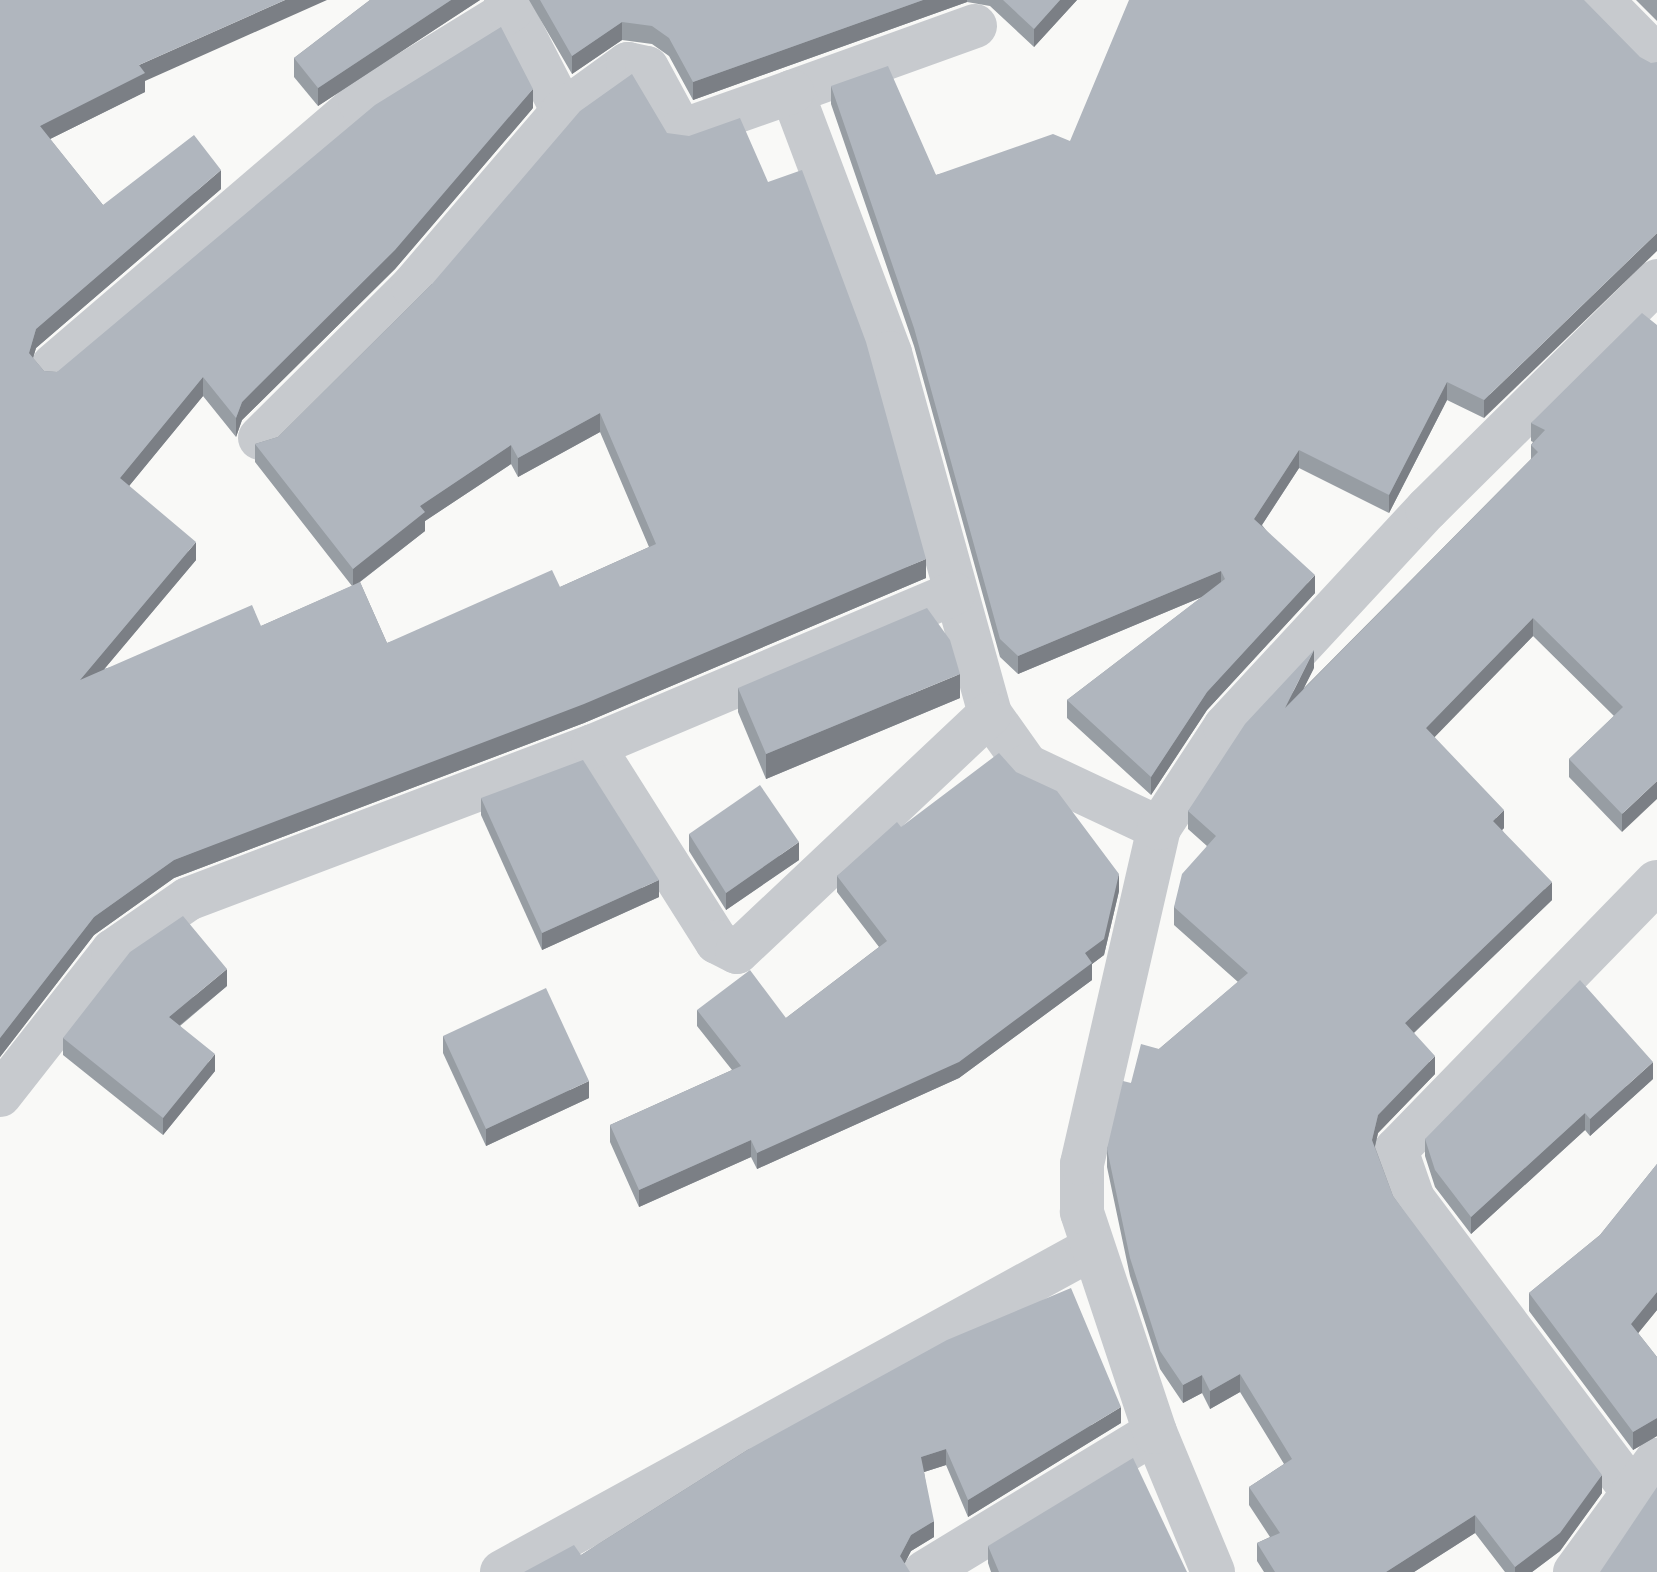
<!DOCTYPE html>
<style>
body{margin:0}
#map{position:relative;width:1657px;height:1572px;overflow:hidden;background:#f9f9f7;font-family:Helvetica,sans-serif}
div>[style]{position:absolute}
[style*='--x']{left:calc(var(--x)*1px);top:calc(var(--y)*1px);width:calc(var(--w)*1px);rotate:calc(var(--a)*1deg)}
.street>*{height:44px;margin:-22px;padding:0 22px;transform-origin:22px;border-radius:22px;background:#c7cace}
.wall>*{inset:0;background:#979da3}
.shaded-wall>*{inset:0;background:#7b7f85}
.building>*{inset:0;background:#b0b6be}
span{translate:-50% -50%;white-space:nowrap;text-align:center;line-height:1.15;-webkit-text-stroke:8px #fff;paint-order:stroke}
</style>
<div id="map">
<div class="street">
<div style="--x:1601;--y:0;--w:80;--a:45.5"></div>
<div style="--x:511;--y:10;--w:114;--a:62.8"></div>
<div style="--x:975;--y:26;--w:195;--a:160.2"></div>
<div style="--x:792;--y:92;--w:279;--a:69.4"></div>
<div style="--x:890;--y:353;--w:375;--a:74.5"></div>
<div style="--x:990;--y:714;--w:64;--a:54.6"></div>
<div style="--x:1027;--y:766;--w:146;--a:25.2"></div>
<div style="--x:53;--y:366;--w:404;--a:-40.6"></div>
<div style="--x:360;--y:103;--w:177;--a:-31.6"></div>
<div style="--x:511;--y:10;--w:11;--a:-117"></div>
<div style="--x:260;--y:438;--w:216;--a:-44.8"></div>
<div style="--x:413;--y:286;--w:230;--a:-49.4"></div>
<div style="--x:563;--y:111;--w:80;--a:-35.9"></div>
<div style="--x:628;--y:64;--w:19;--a:12"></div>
<div style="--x:647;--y:68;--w:72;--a:61.6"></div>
<div style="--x:681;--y:131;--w:118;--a:-19.4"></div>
<div style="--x:593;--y:746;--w:232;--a:57.7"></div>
<div style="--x:717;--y:942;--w:22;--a:27"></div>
<div style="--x:737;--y:952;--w:347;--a:-43.3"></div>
<div style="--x:0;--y:1095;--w:183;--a:-51.9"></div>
<div style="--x:113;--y:951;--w:91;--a:-34.7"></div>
<div style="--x:188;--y:899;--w:433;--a:-20.7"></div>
<div style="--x:593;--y:746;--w:391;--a:-22.9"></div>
<div style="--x:1633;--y:1492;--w:366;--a:-126.9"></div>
<div style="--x:1413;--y:1199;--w:52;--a:-109.1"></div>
<div style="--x:1396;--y:1150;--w:374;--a:-45.8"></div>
<div style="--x:502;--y:1572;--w:670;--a:-28.75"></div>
<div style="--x:925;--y:1572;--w:269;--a:-31.3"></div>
<div style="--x:1213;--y:1572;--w:152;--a:-112.5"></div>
<div style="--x:1155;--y:1432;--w:232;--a:-108.4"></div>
<div style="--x:1082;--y:1212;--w:48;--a:-90"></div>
<div style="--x:1082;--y:1164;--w:345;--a:-77.1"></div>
<div style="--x:1159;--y:828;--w:121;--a:-56.8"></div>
<div style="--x:1225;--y:727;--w:297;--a:-47.2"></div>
<div style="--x:1427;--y:509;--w:324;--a:-44.7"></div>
<div style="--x:1575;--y:1572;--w:139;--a:-53.8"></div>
</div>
<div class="wall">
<div style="clip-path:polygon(evenodd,0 0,145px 81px,145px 92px,50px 139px,103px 205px,221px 189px,36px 348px,33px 358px,44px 371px,57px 372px,533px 108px,395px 269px,242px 420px,236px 437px,203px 396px,129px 486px,196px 560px,104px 669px,261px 626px,352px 586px,255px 462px,255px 444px,278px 437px,432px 284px,926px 578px,584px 723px,174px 878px,94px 935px,0 1057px,0 0,600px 432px,649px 547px,560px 587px,387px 643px,360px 582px,425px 531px,425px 521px,511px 464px,518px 477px,600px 432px)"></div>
<div style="clip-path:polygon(370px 0,480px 0,318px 106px,294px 77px,294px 58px)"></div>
<div style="clip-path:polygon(529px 0,1077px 0,1034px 47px,990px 6px,967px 2px,693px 100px,669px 56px,652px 44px,622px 40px,572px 74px)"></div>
<div style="clip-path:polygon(1584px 0,1484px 418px,1447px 400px,1389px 513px,1299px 468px,1262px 525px,1315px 593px,1207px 710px,1151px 795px,1067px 718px,1067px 700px,1202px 597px,1018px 674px,1000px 657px,914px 346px,831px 104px,831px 86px,936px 175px,1070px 141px)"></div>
<div style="clip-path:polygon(1636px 0,1657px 0,1657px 21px)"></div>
<div style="clip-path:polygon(1657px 325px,1622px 832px,1569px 777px,1569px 759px,1614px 716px,1533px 636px,1434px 737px,1504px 828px,1502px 830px,1552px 900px,1414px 1033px,1435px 1074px,1378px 1133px,1375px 1147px,1393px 1196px,1602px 1493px,1560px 1551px,1532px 1572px,1505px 1572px,1475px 1533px,1414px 1572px,1264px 1572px,1257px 1561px,1257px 1543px,1270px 1537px,1249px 1505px,1249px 1487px,1284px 1464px,1240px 1392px,1210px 1409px,1202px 1393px,1183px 1403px,1160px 1369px,1130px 1276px,1107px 1167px,1107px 1149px,1131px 1083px,1159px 1049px,1238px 982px,1174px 925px,1174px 907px,1207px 846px,1188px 829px,1188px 811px,1314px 668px,1303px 689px,1531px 459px,1531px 445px,1533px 442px,1531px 441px,1531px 423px)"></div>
<div style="clip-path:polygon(738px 688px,960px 698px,766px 779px,738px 712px)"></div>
<div style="clip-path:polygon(481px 798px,659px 897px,542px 950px,481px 815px)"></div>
<div style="clip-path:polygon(901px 827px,1119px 891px,1104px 955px,1092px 964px,1092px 980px,959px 1078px,757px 1169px,751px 1157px,639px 1207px,610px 1142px,610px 1125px,732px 1070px,697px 1026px,697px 1010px,786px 1018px,879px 947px,837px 892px,837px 876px)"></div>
<div style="clip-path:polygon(689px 834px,799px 860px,726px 910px,689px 851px)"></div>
<div style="clip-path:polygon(227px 986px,180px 1026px,215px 1071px,163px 1135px,63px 1055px,63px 1038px)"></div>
<div style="clip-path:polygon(443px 1036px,589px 1098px,486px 1146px,443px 1053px)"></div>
<div style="clip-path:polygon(1653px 1079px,1590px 1136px,1585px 1130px,1471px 1234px,1435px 1187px,1425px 1156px,1425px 1139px)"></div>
<div style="clip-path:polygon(1657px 1164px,1657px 1310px,1638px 1333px,1657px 1357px,1657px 1436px,1633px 1450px,1529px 1311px,1529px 1293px,1600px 1235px)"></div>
<div style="clip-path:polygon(1121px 1423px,968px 1517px,946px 1465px,924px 1472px,934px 1537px,911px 1551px,905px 1563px,581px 1555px,749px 1449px)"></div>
<div style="clip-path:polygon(988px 1546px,1187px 1572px,991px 1572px,988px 1563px)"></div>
</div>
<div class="shaded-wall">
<div style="clip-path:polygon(285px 0,327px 0,145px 81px,145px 92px,40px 144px,40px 126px,139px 65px)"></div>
<div style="clip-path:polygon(451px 0,480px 0,318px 106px,318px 88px)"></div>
<div style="clip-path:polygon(923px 0,967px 0,967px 2px,693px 100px,693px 82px)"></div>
<div style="clip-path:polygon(1060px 0,1077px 0,1034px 47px,1034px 29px)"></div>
<div style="clip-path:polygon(622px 22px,622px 40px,572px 74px,572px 56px)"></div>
<div style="clip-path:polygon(533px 89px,533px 108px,395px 269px,242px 420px,236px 437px,236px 418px,242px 402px)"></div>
<div style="clip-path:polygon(221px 170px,221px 189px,36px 348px,29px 371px,29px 353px,36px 329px)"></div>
<div style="clip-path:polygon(1657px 233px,1657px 251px,1484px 418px,1484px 400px)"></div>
<div style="clip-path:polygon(203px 377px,203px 396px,120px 497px,120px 478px)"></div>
<div style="clip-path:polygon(1447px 382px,1447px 400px,1389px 513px,1389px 495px)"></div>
<div style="clip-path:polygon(600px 413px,600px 432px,518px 477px,518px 458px)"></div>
<div style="clip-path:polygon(511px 445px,511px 464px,425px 521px,425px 531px,353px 587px,353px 569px,420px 506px)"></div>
<div style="clip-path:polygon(1299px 450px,1299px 468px,1254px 537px,1254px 519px)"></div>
<div style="clip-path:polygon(196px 542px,196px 560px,80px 698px,80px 680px)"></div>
<div style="clip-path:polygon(926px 559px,926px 578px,584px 723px,174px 878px,94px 935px,0 1057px,0 1038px,94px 917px,174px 860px)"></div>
<div style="clip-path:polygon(1221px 571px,1221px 589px,1018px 674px,1018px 656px)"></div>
<div style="clip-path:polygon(1315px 575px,1315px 593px,1207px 710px,1151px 795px,1151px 777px,1207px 692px)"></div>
<div style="clip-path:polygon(1533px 618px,1533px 636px,1426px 746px,1426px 728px)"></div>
<div style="clip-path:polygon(1314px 650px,1314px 668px,1285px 726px,1285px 708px)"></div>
<div style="clip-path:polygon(960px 674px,960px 698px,766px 779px,766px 754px)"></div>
<div style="clip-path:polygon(1657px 781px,1657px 799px,1622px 832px,1622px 814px)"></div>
<div style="clip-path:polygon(1504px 810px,1504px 828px,1493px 839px,1493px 821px)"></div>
<div style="clip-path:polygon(799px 842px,799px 860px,726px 910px,726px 893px)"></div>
<div style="clip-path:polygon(1119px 874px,1119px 891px,1104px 955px,1092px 964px,1092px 980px,959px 1078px,757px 1169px,757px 1153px,1085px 953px)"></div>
<div style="clip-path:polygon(659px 880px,659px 897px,542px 950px,542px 933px)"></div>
<div style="clip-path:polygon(1552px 882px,1552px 900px,1405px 1041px,1405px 1023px)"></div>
<div style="clip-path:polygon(227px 969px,227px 986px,169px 1034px,169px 1017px)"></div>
<div style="clip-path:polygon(215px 1054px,215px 1071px,163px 1135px,163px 1118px)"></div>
<div style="clip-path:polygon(1435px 1056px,1435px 1074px,1378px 1133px,1372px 1158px,1372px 1140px,1378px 1115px)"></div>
<div style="clip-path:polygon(1653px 1062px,1653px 1079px,1590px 1136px,1590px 1119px)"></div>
<div style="clip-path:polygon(589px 1081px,589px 1098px,486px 1146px,486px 1129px)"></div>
<div style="clip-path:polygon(1585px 1113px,1585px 1130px,1471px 1234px,1471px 1217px)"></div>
<div style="clip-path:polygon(751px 1140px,751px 1157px,639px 1207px,639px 1190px)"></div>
<div style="clip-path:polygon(1657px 1292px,1657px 1310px,1631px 1342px,1631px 1324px)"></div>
<div style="clip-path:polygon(1240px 1374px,1240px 1392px,1210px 1409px,1210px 1391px)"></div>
<div style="clip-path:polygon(1202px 1375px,1202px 1393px,1183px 1403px,1183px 1385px)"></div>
<div style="clip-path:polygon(1121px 1407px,1121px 1423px,968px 1517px,968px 1500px)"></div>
<div style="clip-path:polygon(1657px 1418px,1657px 1436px,1633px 1450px,1633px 1432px)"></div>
<div style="clip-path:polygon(946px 1449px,946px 1465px,921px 1473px,921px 1457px)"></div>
<div style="clip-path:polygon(1602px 1475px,1602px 1493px,1560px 1551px,1532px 1572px,1515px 1572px,1515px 1567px)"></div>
<div style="clip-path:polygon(1475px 1515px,1475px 1533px,1414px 1572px,1386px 1572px)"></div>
<div style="clip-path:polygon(934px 1521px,934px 1537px,911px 1551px,900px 1572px,900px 1556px,911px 1535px)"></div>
</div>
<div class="building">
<div style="clip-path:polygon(0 0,285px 0,139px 65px,145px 73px,40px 126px,103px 205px,194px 135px,221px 170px,36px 329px,29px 353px,44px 371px,57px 372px,375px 105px,501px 27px,533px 89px,395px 250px,242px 402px,236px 418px,203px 377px,120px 478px,196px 542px,80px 680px,252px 605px,261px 626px,360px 582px,387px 643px,552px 570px,560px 587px,656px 544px,600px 413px,518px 458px,511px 445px,420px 506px,425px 512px,353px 569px,255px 444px,278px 437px,432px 284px,580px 111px,632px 74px,667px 133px,689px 136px,740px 118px,768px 182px,802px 170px,866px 342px,926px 559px,584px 704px,174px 860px,94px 917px,0 1038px)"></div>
<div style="clip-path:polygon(370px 0,451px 0,318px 88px,294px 58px)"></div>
<div style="clip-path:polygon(540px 0,923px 0,693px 82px,669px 38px,652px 26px,622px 22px,572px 56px)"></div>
<div style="clip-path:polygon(1003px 0,1060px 0,1034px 29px)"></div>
<div style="clip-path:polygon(1129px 0,1584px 0,1640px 57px,1651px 63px,1657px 62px,1657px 233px,1484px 400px,1447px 382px,1389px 495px,1299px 450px,1254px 519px,1315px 575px,1207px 692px,1151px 777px,1067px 700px,1225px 579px,1221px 571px,1018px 656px,1000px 639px,914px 328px,831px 86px,888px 66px,936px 175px,1053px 134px,1070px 141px)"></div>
<div style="clip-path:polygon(1642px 313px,1657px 325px,1657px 781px,1622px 814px,1569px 759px,1623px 707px,1533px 618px,1426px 728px,1504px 810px,1493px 821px,1552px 882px,1405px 1023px,1435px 1056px,1378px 1115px,1372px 1140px,1393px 1196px,1602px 1475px,1560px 1533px,1515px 1567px,1475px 1515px,1386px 1572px,1275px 1572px,1257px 1543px,1280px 1533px,1249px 1487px,1292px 1459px,1240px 1374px,1210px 1391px,1202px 1375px,1183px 1385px,1160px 1351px,1130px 1258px,1107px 1149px,1123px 1081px,1131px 1083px,1141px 1044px,1159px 1049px,1248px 973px,1174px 907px,1182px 874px,1216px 836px,1188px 811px,1245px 724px,1314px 650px,1285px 708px,1538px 452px,1531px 445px,1545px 430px,1531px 423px)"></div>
<div style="clip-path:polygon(927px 608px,950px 640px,960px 674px,766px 754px,738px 688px)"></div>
<div style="clip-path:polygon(999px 753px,1016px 772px,1057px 791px,1119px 874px,1104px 939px,1085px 953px,1092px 963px,959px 1062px,757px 1153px,751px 1140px,639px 1190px,610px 1125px,741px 1066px,697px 1010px,750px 970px,786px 1018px,887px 941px,837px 876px,897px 822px,901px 827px)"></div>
<div style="clip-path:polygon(583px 760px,659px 880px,542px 933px,481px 798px)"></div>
<div style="clip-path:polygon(760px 785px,799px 842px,726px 893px,689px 834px)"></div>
<div style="clip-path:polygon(183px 916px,227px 969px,169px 1017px,215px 1054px,163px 1118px,63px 1038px,130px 952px)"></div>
<div style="clip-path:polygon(1580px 980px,1653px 1062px,1590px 1119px,1585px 1113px,1471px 1217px,1435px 1170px,1425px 1139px)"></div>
<div style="clip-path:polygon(546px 988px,589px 1081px,486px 1129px,443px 1036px)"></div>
<div style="clip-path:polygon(1657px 1164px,1657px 1292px,1631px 1324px,1657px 1357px,1657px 1418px,1633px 1432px,1529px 1293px,1600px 1235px)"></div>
<div style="clip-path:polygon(1071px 1288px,1121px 1407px,968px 1500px,946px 1449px,921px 1457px,934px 1521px,911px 1535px,900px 1556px,910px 1572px,524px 1572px,574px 1545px,581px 1555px,749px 1449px,947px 1340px)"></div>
<div style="clip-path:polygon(1133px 1458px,1187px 1572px,999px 1572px,988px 1546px)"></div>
<div style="clip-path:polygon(1657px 1487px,1657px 1572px,1600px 1572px)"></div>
</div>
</div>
